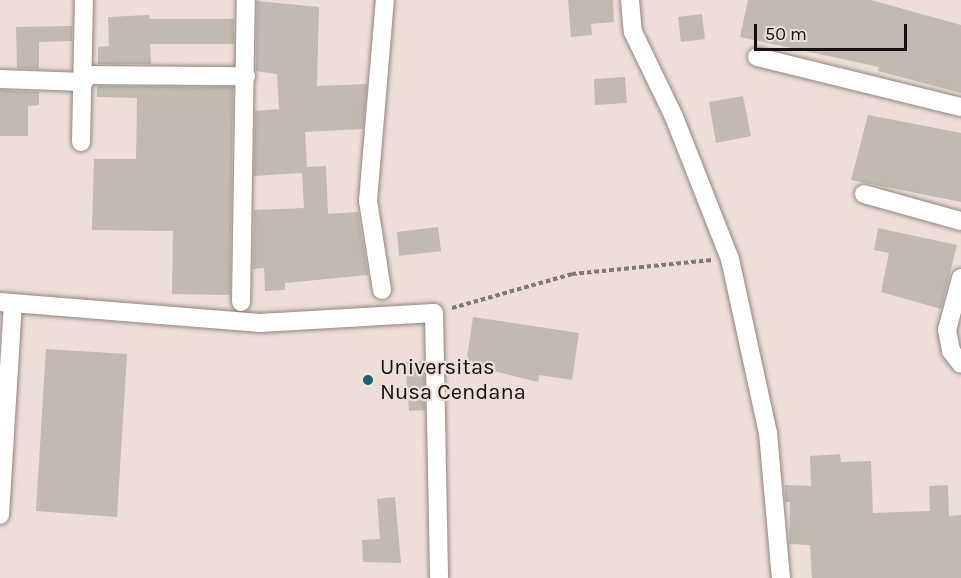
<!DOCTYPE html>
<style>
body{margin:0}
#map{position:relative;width:961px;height:578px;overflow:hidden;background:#edded7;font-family:Karla,sans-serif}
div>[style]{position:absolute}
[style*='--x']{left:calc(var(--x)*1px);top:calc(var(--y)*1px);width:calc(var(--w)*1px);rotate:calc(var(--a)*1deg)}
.building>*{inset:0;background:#c2baae}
.path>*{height:4px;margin-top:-2px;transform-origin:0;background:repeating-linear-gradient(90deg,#827873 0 4.5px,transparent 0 7.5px)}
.roads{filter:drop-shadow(0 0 2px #91837c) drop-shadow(0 0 2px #91837c)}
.street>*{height:18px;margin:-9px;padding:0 9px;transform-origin:9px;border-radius:9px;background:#fff}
.dots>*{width:16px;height:16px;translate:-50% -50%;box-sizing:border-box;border:3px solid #edded7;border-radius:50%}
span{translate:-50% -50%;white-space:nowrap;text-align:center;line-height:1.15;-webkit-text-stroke:4.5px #edded7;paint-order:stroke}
.poi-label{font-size:22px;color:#150f0d}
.left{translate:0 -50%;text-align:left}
.scale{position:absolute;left:754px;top:24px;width:153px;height:27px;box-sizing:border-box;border:3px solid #150f0d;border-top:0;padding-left:8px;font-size:18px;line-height:21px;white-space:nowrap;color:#150f0d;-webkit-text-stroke:4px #edded7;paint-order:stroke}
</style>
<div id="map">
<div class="building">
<div style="clip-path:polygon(568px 0,613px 0,614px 22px,591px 24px,592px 35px,571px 37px)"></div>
<div style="clip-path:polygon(748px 0,871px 0,961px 25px,961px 93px,878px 71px,879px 67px,740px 37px)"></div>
<div style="clip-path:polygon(257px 1px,319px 7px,317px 86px,367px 84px,363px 129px,305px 132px,307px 167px,326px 166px,328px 214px,358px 212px,368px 275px,285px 283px,285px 290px,265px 291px,264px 268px,253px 269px,254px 210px,304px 208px,302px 173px,254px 176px,255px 111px,279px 109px,277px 74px,256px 71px)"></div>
<div style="clip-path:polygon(702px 14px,705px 39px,681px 42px,678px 17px)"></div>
<div style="clip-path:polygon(149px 15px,150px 19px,234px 19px,234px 44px,150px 44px,151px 64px,98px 64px,98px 47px,109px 46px,108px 17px)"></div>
<div style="clip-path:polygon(72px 26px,72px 41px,39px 42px,39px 69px,17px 68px,16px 27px)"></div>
<div style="clip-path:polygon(625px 77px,627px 103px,595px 105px,594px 79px)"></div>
<div style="clip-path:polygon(97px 86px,233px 87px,230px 295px,172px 294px,173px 231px,92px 230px,94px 159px,136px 159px,137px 98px,97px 97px)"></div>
<div style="clip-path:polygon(0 90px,39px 92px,39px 105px,28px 106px,28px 136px,0 136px)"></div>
<div style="clip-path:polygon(743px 96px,751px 136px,716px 143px,709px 102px)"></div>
<div style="clip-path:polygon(868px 115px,961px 133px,961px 202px,851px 180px)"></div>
<div style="clip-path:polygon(438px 227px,441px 251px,399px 256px,397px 232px)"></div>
<div style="clip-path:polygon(878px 228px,957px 245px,941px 309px,881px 292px,889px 253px,874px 250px)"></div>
<div style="clip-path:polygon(473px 317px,579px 333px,572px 380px,539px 375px,538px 382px,466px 364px)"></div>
<div style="clip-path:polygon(46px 349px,127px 354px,117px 517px,36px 511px)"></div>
<div style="clip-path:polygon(424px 361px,425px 410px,409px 411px,405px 362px)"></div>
<div style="clip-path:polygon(840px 454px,841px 462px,871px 461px,873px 513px,930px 511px,929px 486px,948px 485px,949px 516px,961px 515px,961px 578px,812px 578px,810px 545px,789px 544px,790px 502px,785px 502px,785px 485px,811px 486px,810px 456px)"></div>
<div style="clip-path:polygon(395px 497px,401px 563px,363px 562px,362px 540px,380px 539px,377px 499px)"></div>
</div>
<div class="path">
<div style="--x:452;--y:308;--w:125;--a:-15.8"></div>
<div style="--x:572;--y:274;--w:141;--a:-5.7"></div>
</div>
<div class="roads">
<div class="street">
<div style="--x:630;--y:0;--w:32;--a:85"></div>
<div style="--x:633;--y:32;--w:94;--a:64.2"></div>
<div style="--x:674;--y:117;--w:153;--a:68.5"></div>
<div style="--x:730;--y:259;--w:178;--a:77.7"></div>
<div style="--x:768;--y:433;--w:146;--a:84.9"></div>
<div style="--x:757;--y:57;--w:210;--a:13.8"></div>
<div style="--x:84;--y:75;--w:162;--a:0.4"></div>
<div style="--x:0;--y:79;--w:84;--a:2"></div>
<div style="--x:81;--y:142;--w:142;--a:-88.8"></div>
<div style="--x:864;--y:194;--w:101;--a:15.6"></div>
<div style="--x:961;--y:278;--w:54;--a:105.1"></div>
<div style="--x:947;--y:330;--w:21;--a:79"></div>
<div style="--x:951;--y:351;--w:16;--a:52"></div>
<div style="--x:382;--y:290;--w:90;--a:-98.9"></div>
<div style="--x:368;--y:201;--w:202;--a:-85.2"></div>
<div style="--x:0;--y:302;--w:261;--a:4.6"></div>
<div style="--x:260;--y:323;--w:174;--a:-3.3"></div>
<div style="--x:434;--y:313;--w:265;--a:88.9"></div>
<div style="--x:241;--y:302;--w:302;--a:-89.1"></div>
<div style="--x:0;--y:515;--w:212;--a:-86.5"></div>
</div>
</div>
<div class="dots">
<div style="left:368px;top:380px;background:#17626f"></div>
</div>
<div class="poi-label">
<span class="left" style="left:380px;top:380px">Universitas<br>Nusa Cendana</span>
</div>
<div class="scale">50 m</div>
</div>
